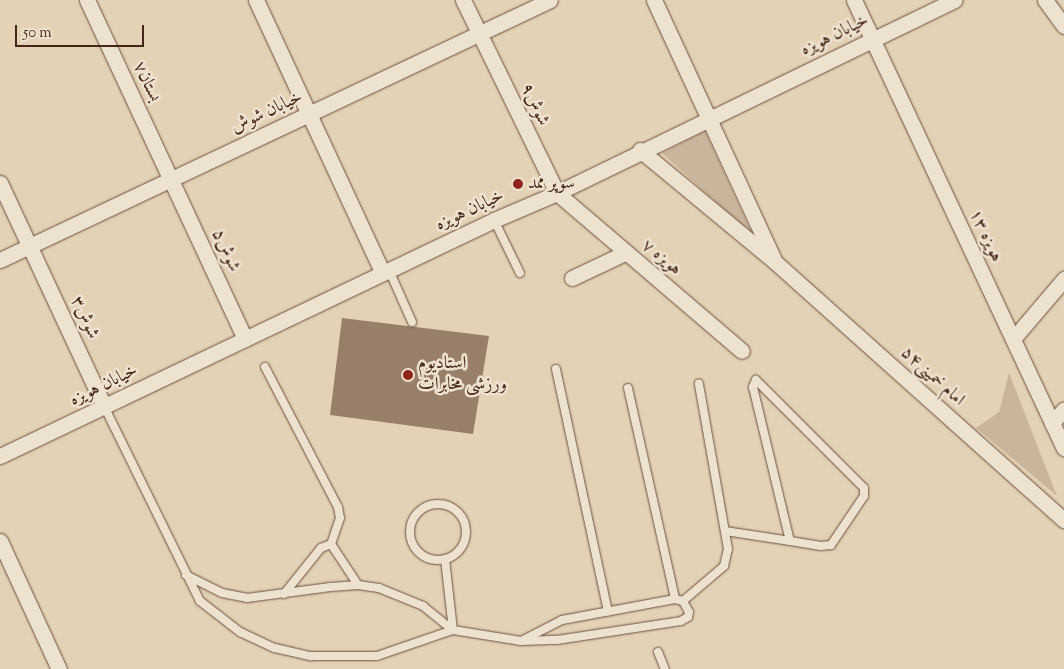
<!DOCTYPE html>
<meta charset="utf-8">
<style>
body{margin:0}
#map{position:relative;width:1064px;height:669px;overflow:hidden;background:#e4d2b6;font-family:"Sorts Mill Goudy",Amiri,serif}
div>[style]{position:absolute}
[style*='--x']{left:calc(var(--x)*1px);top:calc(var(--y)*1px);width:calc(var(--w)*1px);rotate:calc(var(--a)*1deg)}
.green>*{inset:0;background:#c9b59b}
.building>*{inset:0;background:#987f6a}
.roads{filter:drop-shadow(0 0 1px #6d5040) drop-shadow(0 0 1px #6d5040)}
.lane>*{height:8px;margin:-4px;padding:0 4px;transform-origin:4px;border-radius:4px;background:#ede2d0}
.lane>.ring{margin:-4px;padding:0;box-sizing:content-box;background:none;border:8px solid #ede2d0;border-radius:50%}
.street>*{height:15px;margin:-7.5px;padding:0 7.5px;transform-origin:7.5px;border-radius:7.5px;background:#ede2d0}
.dots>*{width:14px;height:14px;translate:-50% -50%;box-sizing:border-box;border:2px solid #ede2d0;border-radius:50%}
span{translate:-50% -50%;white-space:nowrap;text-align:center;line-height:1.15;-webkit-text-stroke:5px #ede2d0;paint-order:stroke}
.street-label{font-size:18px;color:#452518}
.poi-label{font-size:18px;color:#452518}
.left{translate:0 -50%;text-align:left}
.scale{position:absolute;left:15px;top:25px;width:129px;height:22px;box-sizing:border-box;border:2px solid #452518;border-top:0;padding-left:6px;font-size:15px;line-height:18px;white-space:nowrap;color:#452518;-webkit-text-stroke:4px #ede2d0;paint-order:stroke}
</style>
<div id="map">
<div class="green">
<div style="clip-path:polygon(705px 131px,753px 236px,662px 153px)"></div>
<div style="clip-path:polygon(1009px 373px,1057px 496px,976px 428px,999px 412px)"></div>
</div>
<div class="building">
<div style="clip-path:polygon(342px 318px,489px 336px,473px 434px,330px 415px)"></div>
</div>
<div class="roads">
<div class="lane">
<div style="--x:494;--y:220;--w:59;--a:63.9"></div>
<div style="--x:389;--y:270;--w:57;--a:66.1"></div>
<div style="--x:265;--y:367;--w:158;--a:62.5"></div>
<div style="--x:338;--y:507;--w:11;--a:80"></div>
<div style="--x:340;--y:518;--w:28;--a:109"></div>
<div style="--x:331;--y:544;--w:49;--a:56.6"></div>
<div style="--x:556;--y:369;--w:248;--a:77.9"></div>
<div style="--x:628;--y:388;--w:216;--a:77.4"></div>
<div style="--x:104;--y:406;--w:217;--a:63.8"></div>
<div style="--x:200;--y:601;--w:51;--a:37.8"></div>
<div style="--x:240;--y:632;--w:38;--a:25"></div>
<div style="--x:275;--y:648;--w:37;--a:13"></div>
<div style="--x:311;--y:656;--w:66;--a:0"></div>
<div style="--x:377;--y:656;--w:80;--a:-18.9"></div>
<div style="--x:453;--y:630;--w:69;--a:9.2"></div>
<div style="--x:521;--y:641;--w:36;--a:-2"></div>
<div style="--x:557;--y:640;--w:125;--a:-8.7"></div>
<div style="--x:681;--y:621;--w:8;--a:-30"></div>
<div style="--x:688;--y:617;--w:5;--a:-79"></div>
<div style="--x:689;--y:612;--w:13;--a:-119"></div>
<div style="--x:683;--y:601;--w:8;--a:-166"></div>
<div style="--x:675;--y:599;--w:115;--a:169.5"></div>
<div style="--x:562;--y:620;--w:46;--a:152.9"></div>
<div class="ring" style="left:410px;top:504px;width:48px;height:48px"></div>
<div style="--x:725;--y:531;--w:66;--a:8.7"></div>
<div style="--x:790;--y:541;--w:30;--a:9"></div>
<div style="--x:820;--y:546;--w:11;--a:-5"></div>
<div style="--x:831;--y:545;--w:59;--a:-56"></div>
<div style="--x:864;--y:496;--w:8;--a:-90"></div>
<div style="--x:864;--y:488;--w:153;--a:-135"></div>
<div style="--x:756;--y:380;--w:8;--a:113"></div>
<div style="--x:753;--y:387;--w:158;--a:76.5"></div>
<div style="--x:445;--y:559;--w:71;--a:83.6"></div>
<div style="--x:186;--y:575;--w:40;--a:26.6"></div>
<div style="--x:222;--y:593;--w:25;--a:11"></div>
<div style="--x:247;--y:598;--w:84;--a:-7.5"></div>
<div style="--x:330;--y:587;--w:28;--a:-4"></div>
<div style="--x:358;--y:585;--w:21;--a:8"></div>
<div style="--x:379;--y:588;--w:48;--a:22.2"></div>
<div style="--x:423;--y:606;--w:38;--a:39"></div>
<div style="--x:284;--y:594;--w:59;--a:-51.2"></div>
<div style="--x:321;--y:548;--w:11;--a:-22"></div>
<div style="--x:683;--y:601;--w:54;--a:-40.5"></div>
<div style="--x:724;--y:566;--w:17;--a:-77"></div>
<div style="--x:728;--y:549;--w:168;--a:-100"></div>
<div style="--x:658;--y:652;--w:18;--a:68"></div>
</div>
<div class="street">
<div style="--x:87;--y:0;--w:374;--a:65"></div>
<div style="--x:256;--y:0;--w:301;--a:65.1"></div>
<div style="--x:463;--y:0;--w:215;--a:64"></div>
<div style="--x:557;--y:193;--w:243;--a:40.5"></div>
<div style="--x:654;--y:0;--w:284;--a:65.2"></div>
<div style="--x:854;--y:0;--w:495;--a:64.9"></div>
<div style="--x:1045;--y:0;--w:32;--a:54"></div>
<div style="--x:640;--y:150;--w:174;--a:39.6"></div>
<div style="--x:774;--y:261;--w:389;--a:41.8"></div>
<div style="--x:0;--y:183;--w:246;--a:65"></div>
<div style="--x:0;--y:260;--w:608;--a:-25.3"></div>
<div style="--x:572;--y:278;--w:59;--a:-25.3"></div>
<div style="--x:1013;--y:339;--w:79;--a:-49.6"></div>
<div style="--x:1052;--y:423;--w:18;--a:-49"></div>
<div style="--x:0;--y:456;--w:547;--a:-25.54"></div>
<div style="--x:494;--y:220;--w:69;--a:-23.2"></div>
<div style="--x:557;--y:193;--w:442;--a:-25.9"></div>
<div style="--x:0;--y:541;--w:141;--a:65.3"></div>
</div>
</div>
<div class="dots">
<div style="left:518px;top:184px;background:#8f2418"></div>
<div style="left:408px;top:375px;background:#8f2418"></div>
</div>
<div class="street-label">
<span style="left:835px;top:36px;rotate:-26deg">خیابان هویزه</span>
<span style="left:146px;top:82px;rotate:65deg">بستان۷</span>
<span style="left:534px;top:105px;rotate:64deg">شوش۹</span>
<span style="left:267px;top:113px;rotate:-25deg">خیابان شوش</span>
<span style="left:470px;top:211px;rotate:-25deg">خیابان هویزه</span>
<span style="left:985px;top:236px;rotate:65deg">هویزه ۱۳</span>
<span style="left:225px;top:251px;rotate:65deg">شوش۵</span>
<span style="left:661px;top:258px;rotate:40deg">هویزه ۷</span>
<span style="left:84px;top:318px;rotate:65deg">شوش۳</span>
<span style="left:932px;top:377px;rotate:42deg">امام خمینی۵۴</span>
<span style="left:104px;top:386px;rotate:-26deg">خیابان هویزه</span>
</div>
<div class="poi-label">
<span class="left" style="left:528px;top:184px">سوپر ممد</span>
<span class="left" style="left:418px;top:375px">استادیوم<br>ورزشی مخابرات</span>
</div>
<div class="scale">50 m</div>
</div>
